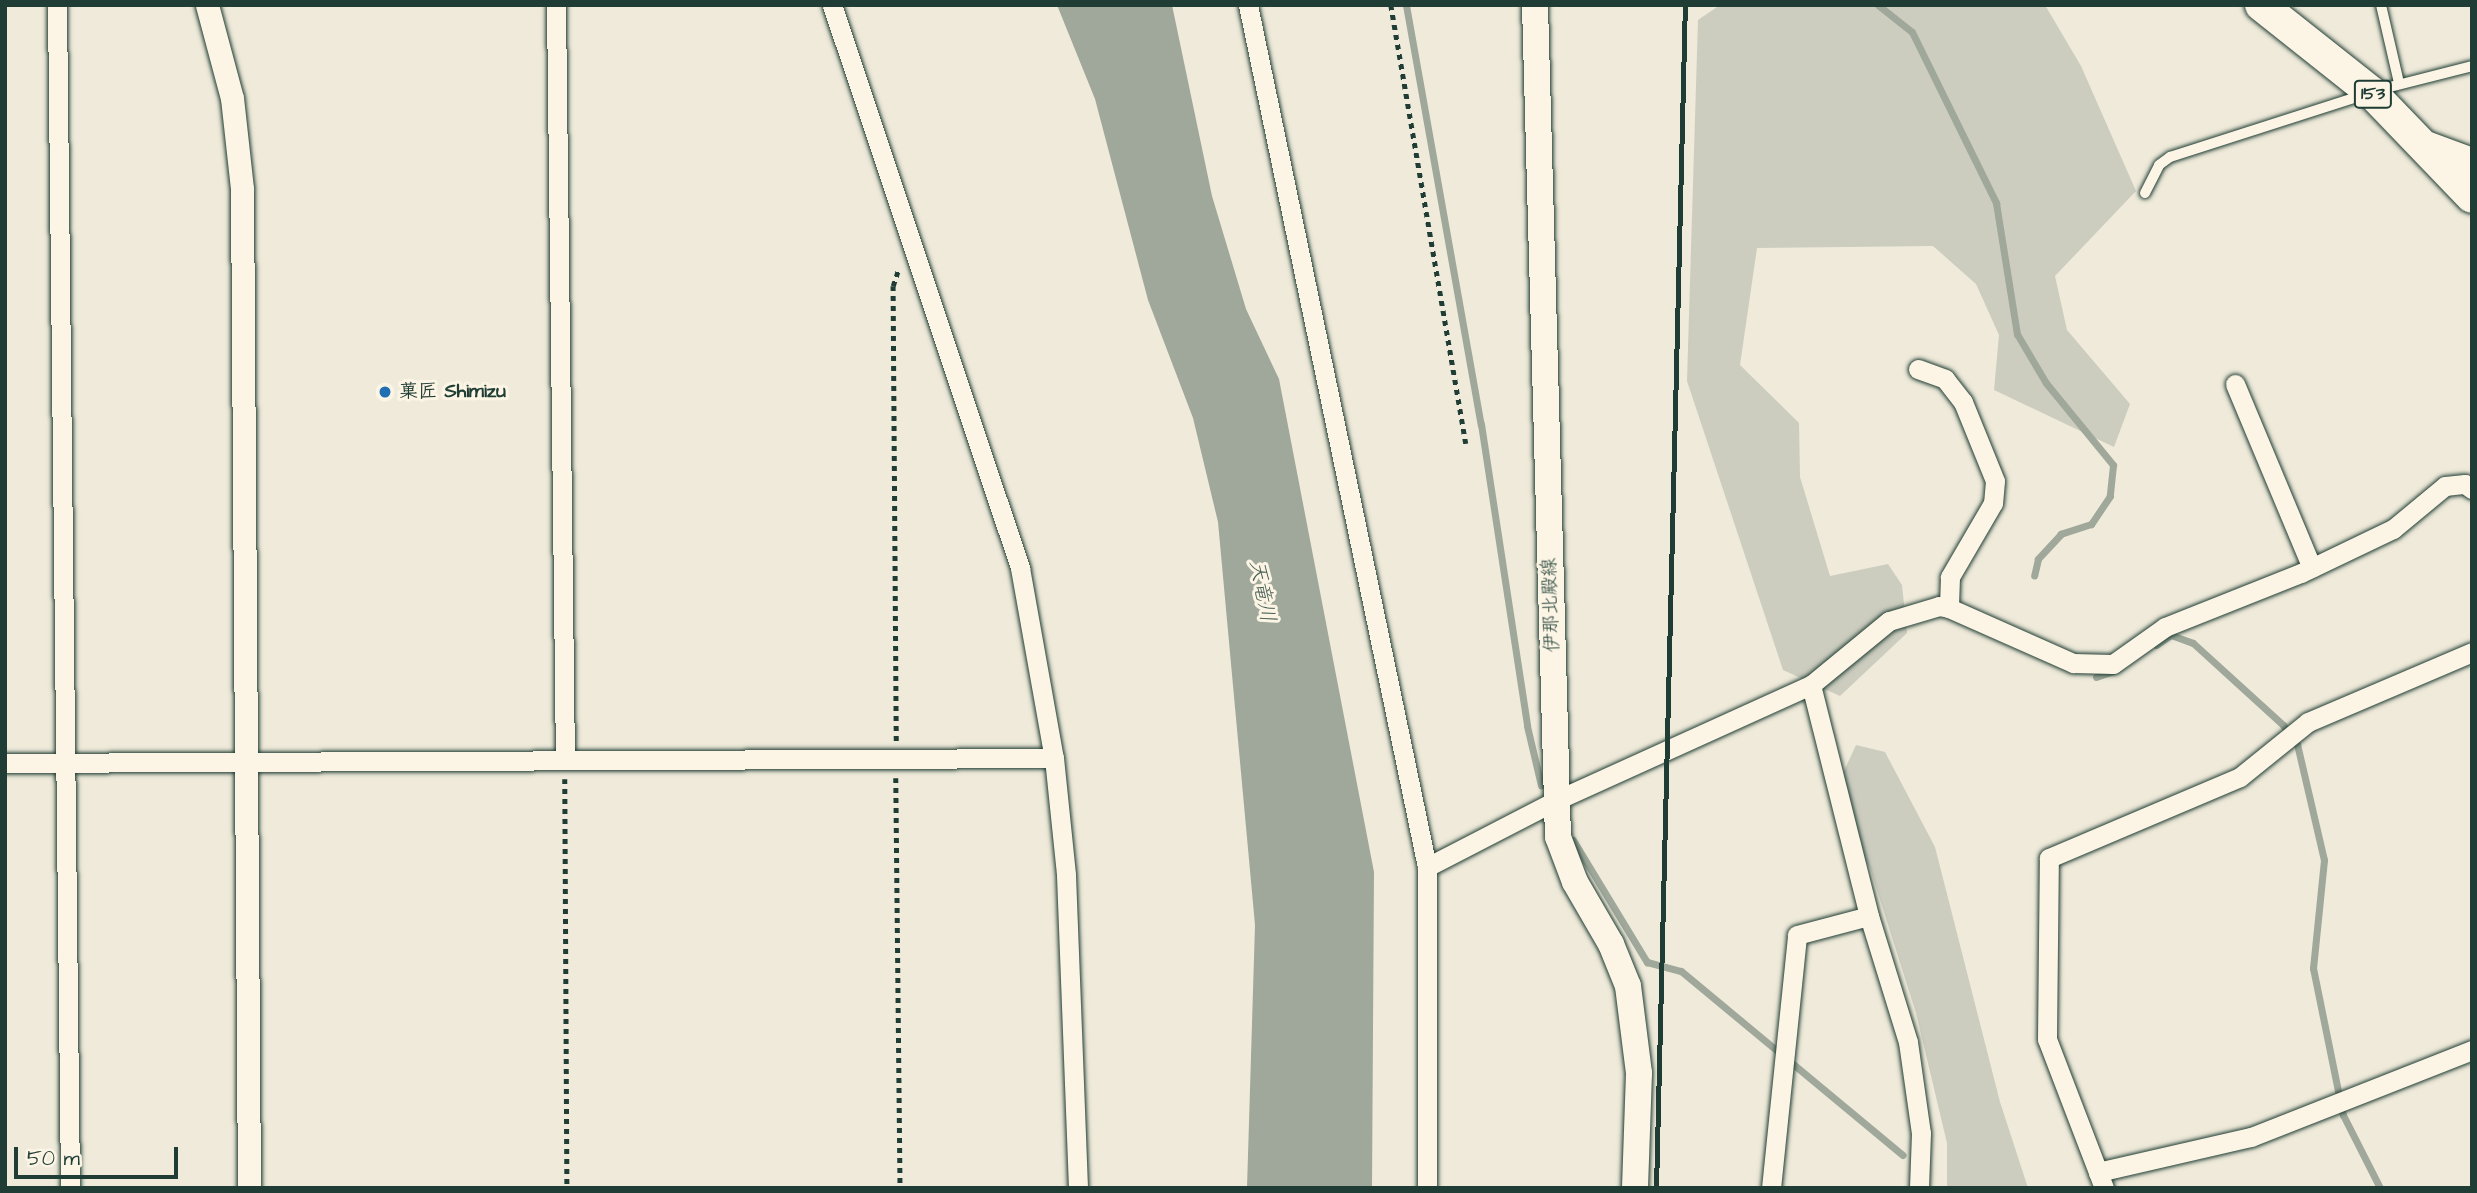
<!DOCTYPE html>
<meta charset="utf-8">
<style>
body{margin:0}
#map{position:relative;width:2477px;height:1193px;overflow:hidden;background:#efeada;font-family:"Architects Daughter","Klee One",sans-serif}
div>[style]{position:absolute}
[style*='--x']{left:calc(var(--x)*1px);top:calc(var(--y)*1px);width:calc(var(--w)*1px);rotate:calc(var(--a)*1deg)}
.green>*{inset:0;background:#cccdbf}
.water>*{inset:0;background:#9fa89a}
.stream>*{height:7px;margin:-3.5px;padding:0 3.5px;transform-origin:3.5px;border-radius:3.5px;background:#9fa89a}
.path>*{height:4.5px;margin-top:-2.25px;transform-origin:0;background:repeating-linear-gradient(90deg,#1f3d34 0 5px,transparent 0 10px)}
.roads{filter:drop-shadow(0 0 2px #1f3d34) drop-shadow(0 0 2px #1f3d34)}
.service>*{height:10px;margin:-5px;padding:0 5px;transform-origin:5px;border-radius:5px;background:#fcf5e5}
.minor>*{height:19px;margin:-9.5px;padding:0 9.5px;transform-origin:9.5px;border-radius:9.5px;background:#fcf5e5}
.tertiary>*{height:23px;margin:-11.5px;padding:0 11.5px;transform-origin:11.5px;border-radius:11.5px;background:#fcf5e5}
.secondary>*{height:26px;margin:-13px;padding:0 13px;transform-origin:13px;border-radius:13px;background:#fcf5e5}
.trunk>*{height:32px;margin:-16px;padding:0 16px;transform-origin:16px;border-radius:16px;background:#fcf5e5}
.rail>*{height:5px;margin:-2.5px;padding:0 2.5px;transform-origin:2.5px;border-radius:2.5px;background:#1f3d34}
.dots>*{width:19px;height:19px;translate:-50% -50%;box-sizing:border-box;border:4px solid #fcf5e5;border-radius:50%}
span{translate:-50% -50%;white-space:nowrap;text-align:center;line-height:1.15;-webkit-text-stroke:6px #fcf5e5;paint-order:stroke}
.shield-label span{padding:2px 5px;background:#fcf5e5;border:2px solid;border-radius:5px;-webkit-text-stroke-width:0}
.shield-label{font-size:18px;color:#1f3d34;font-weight:700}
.poi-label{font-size:19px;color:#1f3d34;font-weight:700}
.left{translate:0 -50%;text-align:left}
.street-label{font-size:19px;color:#1f3d34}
.water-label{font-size:21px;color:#455d53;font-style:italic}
.frame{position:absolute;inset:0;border:7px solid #1f3d34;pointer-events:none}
.scale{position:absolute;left:14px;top:1147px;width:164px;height:32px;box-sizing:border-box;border:4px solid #1f3d34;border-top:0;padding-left:9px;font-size:21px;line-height:24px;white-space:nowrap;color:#1f3d34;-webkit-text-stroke:5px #fcf5e5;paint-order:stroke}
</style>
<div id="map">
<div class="green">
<div style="clip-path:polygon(1720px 5px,2045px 5px,2081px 66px,2136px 191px,2055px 276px,2067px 330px,2130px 404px,2114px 447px,1994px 390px,1999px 335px,1976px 284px,1933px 246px,1757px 248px,1740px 365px,1799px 423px,1800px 477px,1830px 576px,1888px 564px,1902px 585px,1907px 633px,1840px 696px,1783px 670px,1687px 381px,1698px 20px)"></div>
<div style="clip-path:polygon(1856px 745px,1885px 752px,1935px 847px,2000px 1102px,2028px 1188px,1947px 1188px,1947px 1143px,1916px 1013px,1870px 868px,1830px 801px)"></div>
</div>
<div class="water">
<div style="clip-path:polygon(1057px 5px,1172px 5px,1212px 196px,1246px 309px,1279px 379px,1374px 872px,1372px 1188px,1247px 1188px,1255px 925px,1218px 522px,1193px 418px,1148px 300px,1095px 99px)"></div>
</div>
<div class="stream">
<div style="--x:1406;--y:5;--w:426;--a:79.9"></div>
<div style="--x:1481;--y:424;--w:305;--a:81.3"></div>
<div style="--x:1527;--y:726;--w:61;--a:76.7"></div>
<div style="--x:1878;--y:5;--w:43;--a:38.5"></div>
<div style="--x:1912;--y:32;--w:191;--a:63.8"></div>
<div style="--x:1996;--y:203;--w:133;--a:80.9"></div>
<div style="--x:2017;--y:334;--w:57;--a:59.4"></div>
<div style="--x:2046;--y:383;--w:106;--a:50.7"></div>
<div style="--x:2113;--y:465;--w:31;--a:96"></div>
<div style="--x:2110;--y:496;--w:34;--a:124"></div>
<div style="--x:2091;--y:524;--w:32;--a:162"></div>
<div style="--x:2061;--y:534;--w:34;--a:133"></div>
<div style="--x:2038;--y:559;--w:17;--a:103"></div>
<div style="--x:2156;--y:645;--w:18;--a:-34"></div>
<div style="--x:2171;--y:635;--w:23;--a:20"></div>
<div style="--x:2193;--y:643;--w:122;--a:42.3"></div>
<div style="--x:2283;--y:725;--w:24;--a:54"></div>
<div style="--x:2297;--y:744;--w:119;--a:76.9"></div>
<div style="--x:2324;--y:860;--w:109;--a:95.8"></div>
<div style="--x:2313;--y:968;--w:150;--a:78.5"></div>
<div style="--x:2343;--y:1115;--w:82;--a:63.1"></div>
<div style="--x:2096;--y:677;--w:18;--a:-19"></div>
<div style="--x:1573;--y:840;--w:143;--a:58.8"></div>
<div style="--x:1647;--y:962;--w:35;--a:15"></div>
<div style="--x:1681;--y:971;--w:288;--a:39.7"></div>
</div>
<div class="path">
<div style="--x:1391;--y:5;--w:445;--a:80.3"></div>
<div style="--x:896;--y:741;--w:455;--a:-90.4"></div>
<div style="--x:893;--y:286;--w:19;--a:-72"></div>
<div style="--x:896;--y:778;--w:410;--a:89.4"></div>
<div style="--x:565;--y:779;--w:409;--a:89.7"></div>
</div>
<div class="roads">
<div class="service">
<div style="--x:2381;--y:5;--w:80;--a:77"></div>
<div style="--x:2378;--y:90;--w:97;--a:-14.3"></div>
<div style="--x:2145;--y:193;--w:31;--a:-63"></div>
<div style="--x:2159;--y:165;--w:14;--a:-36"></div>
<div style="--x:2170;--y:157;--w:203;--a:-17.8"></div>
</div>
<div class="minor">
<div style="--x:57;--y:5;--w:1183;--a:89.37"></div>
<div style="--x:556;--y:5;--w:755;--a:89.32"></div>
<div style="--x:832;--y:5;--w:594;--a:71.53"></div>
<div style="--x:1020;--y:568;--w:193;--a:79.9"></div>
<div style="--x:1054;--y:758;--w:118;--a:84.1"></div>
<div style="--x:1066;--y:875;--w:313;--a:87.8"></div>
<div style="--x:1248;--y:5;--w:880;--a:78.27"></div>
<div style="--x:1427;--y:867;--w:321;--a:90"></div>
<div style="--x:1918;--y:369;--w:29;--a:20"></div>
<div style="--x:1945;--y:379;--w:29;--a:52"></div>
<div style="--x:1963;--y:402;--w:85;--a:67.9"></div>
<div style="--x:1995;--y:481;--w:22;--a:95"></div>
<div style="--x:1993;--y:503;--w:86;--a:120.2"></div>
<div style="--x:1950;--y:577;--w:31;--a:92"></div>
<div style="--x:2235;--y:384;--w:199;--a:67.3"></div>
<div style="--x:1811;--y:685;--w:238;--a:75.9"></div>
<div style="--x:1869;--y:916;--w:132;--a:72.8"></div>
<div style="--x:1908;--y:1042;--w:92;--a:81.9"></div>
<div style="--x:1921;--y:1133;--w:55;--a:92.1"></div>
<div style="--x:5;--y:763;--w:1049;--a:-0.27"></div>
<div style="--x:1427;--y:867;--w:146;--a:-27.3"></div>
<div style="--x:1557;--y:800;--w:279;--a:-24.4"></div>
<div style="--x:1811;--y:685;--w:101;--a:-39.4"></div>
<div style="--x:1889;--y:621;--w:52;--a:-16.7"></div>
<div style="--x:1939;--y:606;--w:10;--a:11"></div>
<div style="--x:1949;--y:608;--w:136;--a:23.9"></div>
<div style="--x:2073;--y:663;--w:40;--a:1.4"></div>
<div style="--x:2113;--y:664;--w:64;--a:-35.4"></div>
<div style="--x:2165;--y:627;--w:146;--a:-21.7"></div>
<div style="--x:2301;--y:573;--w:102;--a:-25.6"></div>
<div style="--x:2393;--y:529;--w:67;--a:-39.6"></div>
<div style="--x:2445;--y:486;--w:20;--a:-6"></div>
<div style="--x:2465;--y:484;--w:9;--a:36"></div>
<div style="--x:2098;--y:1172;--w:142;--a:-111"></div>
<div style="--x:2047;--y:1039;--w:181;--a:-89.4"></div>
<div style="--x:2049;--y:858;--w:207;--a:-23"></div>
<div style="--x:2240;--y:777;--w:87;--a:-39"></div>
<div style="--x:2308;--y:722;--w:178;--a:-23.1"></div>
<div style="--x:1771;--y:1188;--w:254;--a:-84.1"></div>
<div style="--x:1797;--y:935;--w:74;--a:-14.8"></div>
<div style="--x:2104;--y:1188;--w:17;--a:-111"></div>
<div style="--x:2098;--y:1172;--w:157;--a:-12.9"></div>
<div style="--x:2251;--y:1137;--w:238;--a:-21.5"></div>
</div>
<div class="tertiary">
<div style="--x:207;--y:5;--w:96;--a:75"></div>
<div style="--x:232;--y:98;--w:92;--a:83.7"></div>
<div style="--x:242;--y:189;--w:999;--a:89.6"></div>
</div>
<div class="secondary">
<div style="--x:1535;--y:5;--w:832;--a:88.42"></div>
<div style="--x:1558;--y:837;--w:48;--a:69.3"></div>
<div style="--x:1575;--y:882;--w:72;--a:59.9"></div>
<div style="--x:1611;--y:944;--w:45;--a:68"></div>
<div style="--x:1628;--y:986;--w:88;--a:82.8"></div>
<div style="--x:1639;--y:1073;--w:115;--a:92"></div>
<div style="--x:2426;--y:144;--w:49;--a:20.3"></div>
</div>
<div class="trunk">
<div style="--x:2261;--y:5;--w:142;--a:38.4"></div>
<div style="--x:2372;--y:93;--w:144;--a:46.1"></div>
</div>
</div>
<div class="rail">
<div style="--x:1656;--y:1188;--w:1183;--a:-88.6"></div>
</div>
<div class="dots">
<div style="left:385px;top:392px;background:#1f6fb2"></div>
</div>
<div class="shield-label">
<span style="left:2373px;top:94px">153</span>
</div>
<div class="poi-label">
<span class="left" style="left:399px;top:392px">菓匠 Shimizu</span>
</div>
<div class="street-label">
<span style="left:1551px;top:605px;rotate:-92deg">伊那北殿線</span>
</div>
<div class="water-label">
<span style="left:1262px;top:591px;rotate:79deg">天竜川</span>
</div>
<div class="frame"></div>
<div class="scale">50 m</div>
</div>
